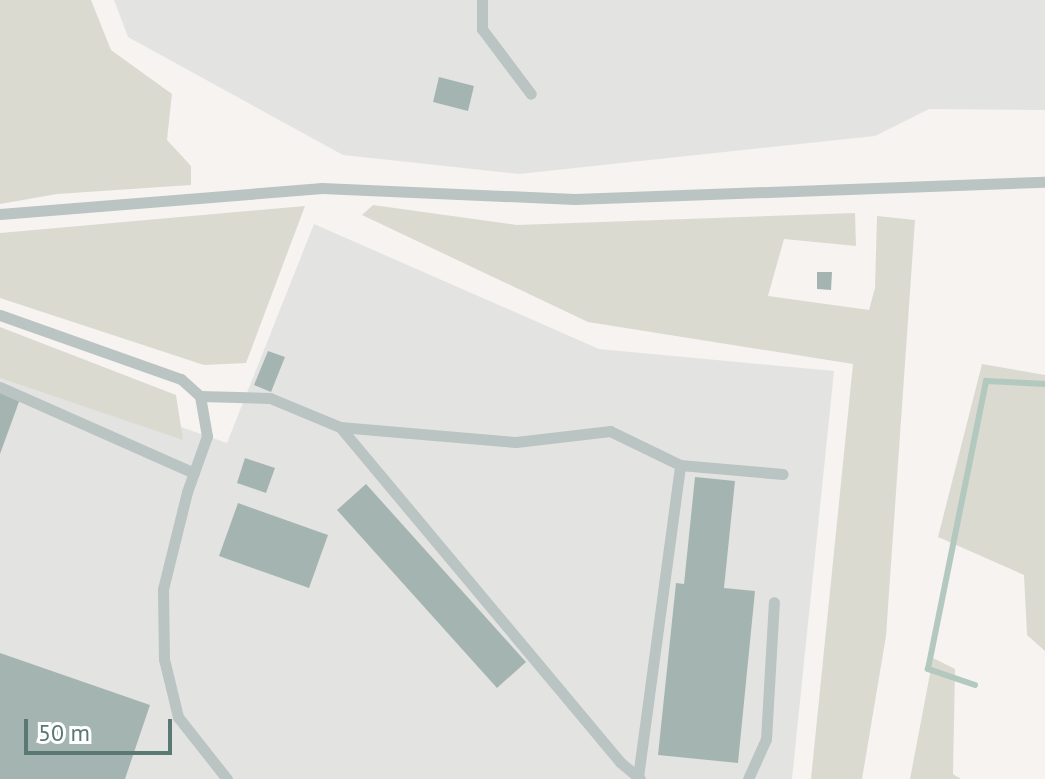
<!DOCTYPE html>
<style>
body{margin:0}
#map{position:relative;width:1045px;height:779px;overflow:hidden;background:#f6f3f1;font-family:"PT Sans",sans-serif}
div>[style]{position:absolute}
[style*='--x']{left:calc(var(--x)*1px);top:calc(var(--y)*1px);width:calc(var(--w)*1px);rotate:calc(var(--a)*1deg)}
.built>*{inset:0;background:#e3e4e2}
.green>*{inset:0;background:#dbdad0}
.stream>*{height:6px;margin:-3px;padding:0 3px;transform-origin:3px;border-radius:3px;background:#b3c8bf}
.building>*{inset:0;background:#a4b5b1}
.service>*{height:11px;margin:-5.5px;padding:0 5.5px;transform-origin:5.5px;border-radius:5.5px;background:#bac4c2}
span{translate:-50% -50%;white-space:nowrap;text-align:center;line-height:1.15;-webkit-text-stroke:8px #fff;paint-order:stroke}
.scale{position:absolute;left:24px;top:719px;width:148px;height:36px;box-sizing:border-box;border:4px solid #597972;border-top:0;padding-left:10px;font-size:24px;line-height:28px;white-space:nowrap;color:#597972;-webkit-text-stroke:6px #fff;paint-order:stroke}
</style>
<div id="map">
<div class="built">
<div style="clip-path:polygon(114px 0,1045px 0,1045px 110px,929px 109px,875px 136px,519px 174px,343px 155px,128px 37px)"></div>
<div style="clip-path:polygon(314px 224px,599px 349px,834px 371px,792px 779px,0 779px,0 364px,227px 443px)"></div>
</div>
<div class="green">
<div style="clip-path:polygon(0 0,91px 0,111px 50px,172px 94px,167px 140px,191px 166px,191px 185px,57px 194px,0 204px)"></div>
<div style="clip-path:polygon(373px 205px,517px 225px,855px 213px,856px 246px,784px 239px,768px 296px,869px 310px,875px 288px,877px 216px,915px 220px,886px 636px,862px 779px,811px 779px,853px 364px,588px 322px,362px 215px)"></div>
<div style="clip-path:polygon(305px 206px,246px 363px,204px 365px,0 298px,0 233px)"></div>
<div style="clip-path:polygon(0 327px,176px 395px,183px 440px,0 378px)"></div>
<div style="clip-path:polygon(982px 364px,1045px 375px,1045px 651px,1027px 635px,1024px 575px,938px 537px)"></div>
<div style="clip-path:polygon(933px 658px,955px 669px,953px 774px,961px 779px,910px 779px)"></div>
</div>
<div class="stream">
<div style="--x:975;--y:685;--w:50;--a:-161.2"></div>
<div style="--x:928;--y:669;--w:294;--a:-78.6"></div>
<div style="--x:986;--y:381;--w:59;--a:2.9"></div>
</div>
<div class="building">
<div style="clip-path:polygon(439px 77px,474px 86px,468px 111px,433px 102px)"></div>
<div style="clip-path:polygon(817px 272px,832px 272px,831px 290px,817px 289px)"></div>
<div style="clip-path:polygon(268px 351px,285px 357px,271px 392px,254px 385px)"></div>
<div style="clip-path:polygon(0 392px,20px 399px,0 454px)"></div>
<div style="clip-path:polygon(245px 458px,275px 468px,266px 493px,237px 483px)"></div>
<div style="clip-path:polygon(695px 477px,735px 481px,724px 588px,755px 591px,738px 763px,658px 755px,676px 583px,684px 584px)"></div>
<div style="clip-path:polygon(366px 484px,526px 662px,497px 688px,337px 510px)"></div>
<div style="clip-path:polygon(238px 503px,328px 535px,309px 588px,219px 556px)"></div>
<div style="clip-path:polygon(0 653px,150px 705px,125px 779px,0 779px)"></div>
</div>
<div class="service">
<div style="--x:482;--y:0;--w:29;--a:90"></div>
<div style="--x:482;--y:29;--w:81;--a:53"></div>
<div style="--x:0;--y:214;--w:323;--a:-4.6"></div>
<div style="--x:322;--y:188;--w:253;--a:2.5"></div>
<div style="--x:575;--y:199;--w:470;--a:-2.1"></div>
<div style="--x:0;--y:315;--w:192;--a:19.5"></div>
<div style="--x:181;--y:379;--w:25;--a:42"></div>
<div style="--x:200;--y:396;--w:41;--a:80.1"></div>
<div style="--x:207;--y:436;--w:59;--a:109.7"></div>
<div style="--x:187;--y:492;--w:100;--a:103.9"></div>
<div style="--x:163;--y:589;--w:70;--a:89.2"></div>
<div style="--x:164;--y:659;--w:60;--a:76.4"></div>
<div style="--x:178;--y:717;--w:79;--a:51.7"></div>
<div style="--x:0;--y:387;--w:212;--a:23.9"></div>
<div style="--x:200;--y:396;--w:70;--a:1.6"></div>
<div style="--x:270;--y:398;--w:76;--a:22.5"></div>
<div style="--x:340;--y:427;--w:177;--a:4.9"></div>
<div style="--x:516;--y:442;--w:95;--a:-6.7"></div>
<div style="--x:610;--y:431;--w:78;--a:25.9"></div>
<div style="--x:680;--y:465;--w:103;--a:5"></div>
<div style="--x:340;--y:427;--w:437;--a:50.1"></div>
<div style="--x:620;--y:762;--w:26;--a:40"></div>
<div style="--x:638;--y:777;--w:315;--a:-82.3"></div>
<div style="--x:748;--y:779;--w:44;--a:-65.8"></div>
<div style="--x:766;--y:739;--w:137;--a:-86.7"></div>
</div>
<div class="scale">50 m</div>
</div>
